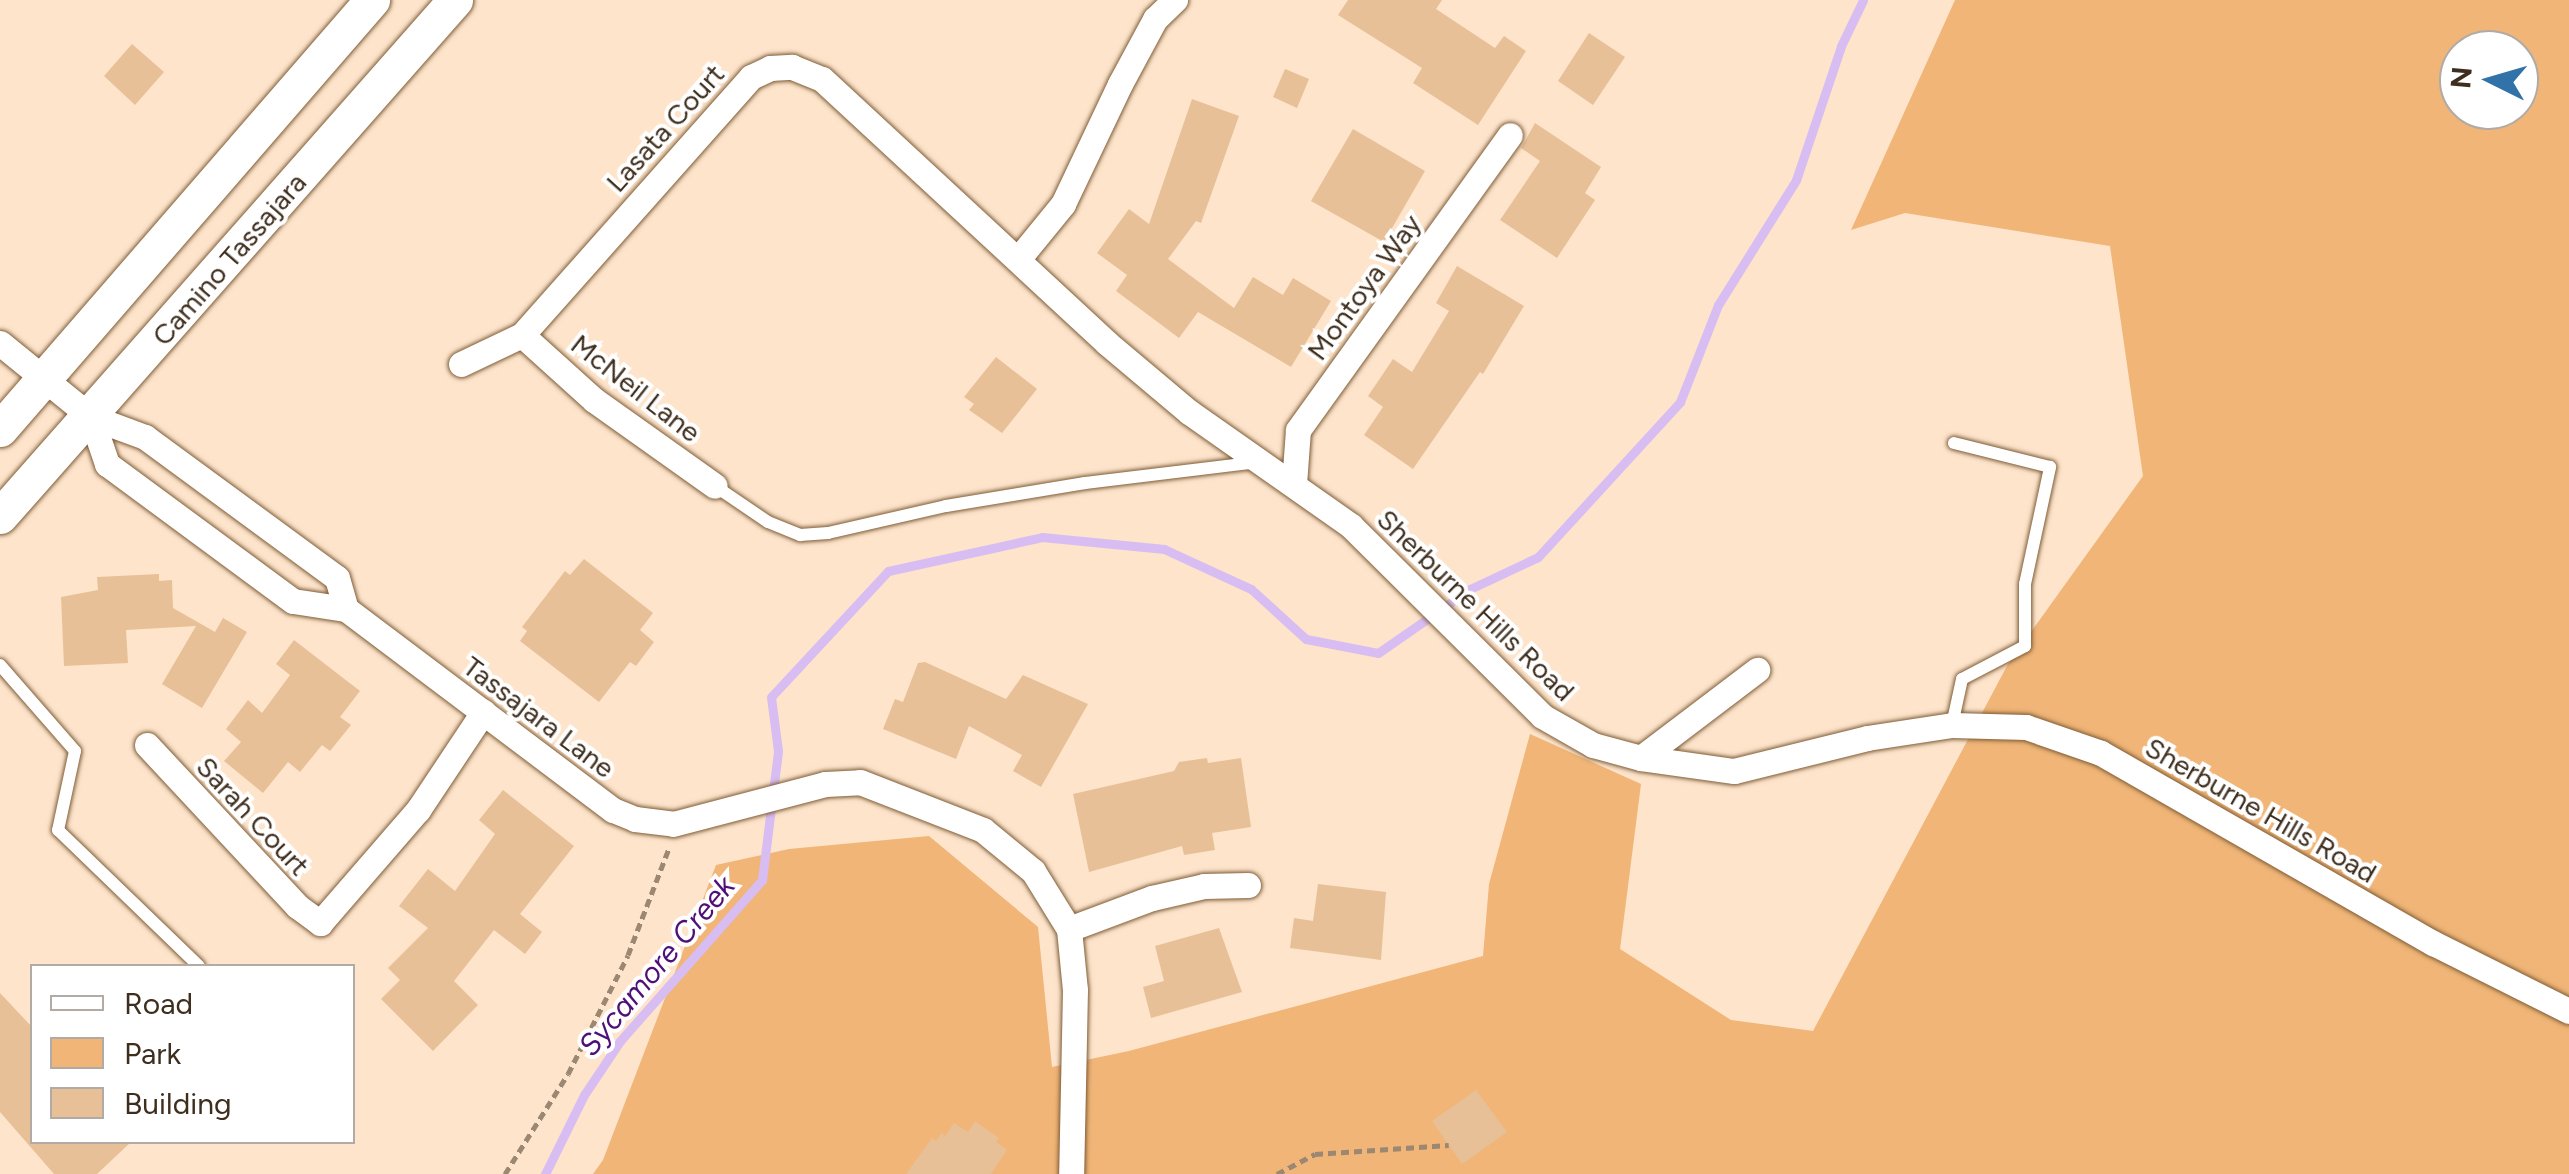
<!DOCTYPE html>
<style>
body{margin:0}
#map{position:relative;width:2569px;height:1174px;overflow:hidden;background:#fde4cb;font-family:Figtree,sans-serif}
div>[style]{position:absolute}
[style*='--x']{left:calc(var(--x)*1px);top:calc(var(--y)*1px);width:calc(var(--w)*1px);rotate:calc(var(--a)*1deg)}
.green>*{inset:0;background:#f0b577}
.stream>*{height:9px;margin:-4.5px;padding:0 4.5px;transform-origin:4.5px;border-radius:4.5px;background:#d8bdf3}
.building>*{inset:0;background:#e8c097}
.path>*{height:5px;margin-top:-2.5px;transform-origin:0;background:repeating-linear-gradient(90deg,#9b8772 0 8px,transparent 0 13px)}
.roads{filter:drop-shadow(0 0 2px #7f5c36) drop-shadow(0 0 2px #7f5c36)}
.service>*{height:12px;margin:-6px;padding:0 6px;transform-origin:6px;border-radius:6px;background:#fff}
.minor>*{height:25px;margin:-12.5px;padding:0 12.5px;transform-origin:12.5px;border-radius:12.5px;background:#fff}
.secondary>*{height:35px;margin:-17.5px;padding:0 17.5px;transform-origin:17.5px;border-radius:17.5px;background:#fff}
span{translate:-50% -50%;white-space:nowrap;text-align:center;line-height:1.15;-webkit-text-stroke:8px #fff;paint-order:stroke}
.street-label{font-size:28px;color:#3e2e1e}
.water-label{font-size:30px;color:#4f0f78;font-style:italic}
.legend{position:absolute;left:30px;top:964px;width:325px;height:180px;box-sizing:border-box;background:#fff;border:2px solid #b2aba5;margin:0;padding:12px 18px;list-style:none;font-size:30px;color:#3e2e1e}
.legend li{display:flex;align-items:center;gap:20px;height:50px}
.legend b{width:50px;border:2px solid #b2aba5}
.north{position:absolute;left:2439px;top:30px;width:100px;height:100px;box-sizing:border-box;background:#fff;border:2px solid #b2aba5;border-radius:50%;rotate:275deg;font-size:28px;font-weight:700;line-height:40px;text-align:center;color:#3e2e1e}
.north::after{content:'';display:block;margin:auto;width:35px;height:45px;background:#3172a8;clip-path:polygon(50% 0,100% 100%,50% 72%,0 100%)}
</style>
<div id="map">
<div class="green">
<div style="clip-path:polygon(evenodd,1955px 0,2569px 0,2569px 1174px,593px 1174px,603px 1160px,716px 865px,789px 849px,929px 836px,1038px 927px,1052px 1067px,1129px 1051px,1483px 956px,1489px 884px,1530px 734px,1641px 784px,1620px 949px,1731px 1020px,1813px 1031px,2008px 664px,2143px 476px,2110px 246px,1905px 213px,1851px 230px,1955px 0,2459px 50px,2519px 50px,2519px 110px,2459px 110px,2459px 50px)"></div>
</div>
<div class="stream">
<div style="--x:545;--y:1174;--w:88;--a:-63.7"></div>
<div style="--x:584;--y:1095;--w:65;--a:-56.3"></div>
<div style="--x:620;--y:1041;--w:215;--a:-48.6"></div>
<div style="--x:762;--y:880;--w:130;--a:-82.9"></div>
<div style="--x:778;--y:751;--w:54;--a:-97.4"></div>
<div style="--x:771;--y:697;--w:172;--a:-47.1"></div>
<div style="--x:888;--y:571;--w:158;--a:-12.4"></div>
<div style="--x:1042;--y:537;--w:123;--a:5.6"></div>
<div style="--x:1164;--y:549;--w:96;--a:24.7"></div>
<div style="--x:1251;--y:589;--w:74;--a:42.3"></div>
<div style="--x:1306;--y:639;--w:73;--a:11"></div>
<div style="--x:1378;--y:653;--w:112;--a:-34.8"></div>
<div style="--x:1470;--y:589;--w:75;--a:-25.2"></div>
<div style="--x:1538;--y:557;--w:210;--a:-47.5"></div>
<div style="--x:1680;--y:402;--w:104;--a:-68.6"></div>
<div style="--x:1718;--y:305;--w:147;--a:-58"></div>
<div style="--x:1796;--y:180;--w:141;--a:-71.4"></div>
<div style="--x:1841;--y:46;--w:51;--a:-64.4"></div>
</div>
<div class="building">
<div style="clip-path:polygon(1348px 0,1442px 0,1436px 9px,1495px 48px,1504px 36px,1526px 51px,1478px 125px,1413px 83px,1422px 68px,1338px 15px)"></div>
<div style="clip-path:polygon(1589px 33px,1625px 57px,1593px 105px,1558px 81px)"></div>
<div style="clip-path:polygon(132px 44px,164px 72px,135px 105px,104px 76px)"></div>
<div style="clip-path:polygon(1285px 69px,1309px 79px,1297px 108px,1273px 97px)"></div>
<div style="clip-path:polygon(1192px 99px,1239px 116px,1201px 223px,1196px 221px,1168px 259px,1234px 308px,1253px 277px,1283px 295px,1293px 278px,1331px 301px,1291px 367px,1198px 312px,1179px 338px,1116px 291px,1127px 275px,1097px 253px,1129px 209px,1149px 224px)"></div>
<div style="clip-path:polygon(1535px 123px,1601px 167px,1585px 193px,1595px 200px,1557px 258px,1500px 220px,1540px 161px,1521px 148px)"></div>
<div style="clip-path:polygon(1353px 129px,1425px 171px,1384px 242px,1311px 201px)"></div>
<div style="clip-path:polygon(1457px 266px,1524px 306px,1483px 374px,1480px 372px,1413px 469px,1364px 435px,1383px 407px,1368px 396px,1393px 359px,1412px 372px,1449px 311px,1436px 303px)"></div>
<div style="clip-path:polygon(996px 357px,1037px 389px,1002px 433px,969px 410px,974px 404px,964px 397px)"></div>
<div style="clip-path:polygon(584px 559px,653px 613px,640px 630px,654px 642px,636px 666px,630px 662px,599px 702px,520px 641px,527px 631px,522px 627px,565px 571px,570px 575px)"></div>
<div style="clip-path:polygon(159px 574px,159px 581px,172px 580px,173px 608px,215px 632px,223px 618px,247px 632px,202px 708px,162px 684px,196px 626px,126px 630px,128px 663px,64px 666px,61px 597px,98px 590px,97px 577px)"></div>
<div style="clip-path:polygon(294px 640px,360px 691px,340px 717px,351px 725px,330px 751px,322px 745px,300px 772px,288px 762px,263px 793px,224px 761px,241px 742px,226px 729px,248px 700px,262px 713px,290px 675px,276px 664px)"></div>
<div style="clip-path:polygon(925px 662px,1006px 699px,1023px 675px,1088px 704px,1041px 787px,1013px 771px,1022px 755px,969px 726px,956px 759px,883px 729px,895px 699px,903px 702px,918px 663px)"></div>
<div style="clip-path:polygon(1207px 758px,1208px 763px,1241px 758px,1251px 827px,1212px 833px,1215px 850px,1184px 855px,1182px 846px,1089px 872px,1073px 794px,1174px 771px,1179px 762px)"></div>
<div style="clip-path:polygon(503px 790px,574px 846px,520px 914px,542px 932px,525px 954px,494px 930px,454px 981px,478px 1005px,433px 1051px,381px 999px,400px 980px,388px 968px,428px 928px,399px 906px,428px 869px,455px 891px,495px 834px,479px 820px)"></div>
<div style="clip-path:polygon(1318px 884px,1386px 892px,1381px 960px,1290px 948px,1294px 918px,1313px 921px)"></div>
<div style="clip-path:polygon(1219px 928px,1242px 992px,1151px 1018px,1143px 987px,1164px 981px,1155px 946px)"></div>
<div style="clip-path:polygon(0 993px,32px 1027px,32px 1142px,131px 1142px,97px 1174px,54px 1174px,0 1112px)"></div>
<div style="clip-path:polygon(1476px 1090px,1507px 1132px,1462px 1164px,1432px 1121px)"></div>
<div style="clip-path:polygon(975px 1121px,999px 1138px,996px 1142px,1007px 1150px,991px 1174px,906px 1174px,932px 1138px,936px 1141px,942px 1133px,945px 1136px,954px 1123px,968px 1132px)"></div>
</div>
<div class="path">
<div style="--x:505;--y:1174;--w:118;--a:-57.8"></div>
<div style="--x:568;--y:1074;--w:133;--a:-63.2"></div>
<div style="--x:628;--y:955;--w:115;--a:-69"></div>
<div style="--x:1277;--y:1174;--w:43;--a:-27.8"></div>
<div style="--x:1315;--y:1154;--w:134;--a:-3.8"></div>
</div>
<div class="roads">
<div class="service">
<div style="--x:715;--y:486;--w:64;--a:34.2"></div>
<div style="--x:768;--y:522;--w:35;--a:22"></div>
<div style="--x:800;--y:535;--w:28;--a:-4"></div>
<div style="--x:828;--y:533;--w:121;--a:-12.9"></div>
<div style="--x:946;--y:506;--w:141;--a:-9.4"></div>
<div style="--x:1085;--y:483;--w:174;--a:-6.9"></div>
<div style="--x:0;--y:665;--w:114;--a:48.9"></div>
<div style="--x:75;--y:751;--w:81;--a:102.1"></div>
<div style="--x:58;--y:830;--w:196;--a:44"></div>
<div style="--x:1952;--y:725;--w:47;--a:-77.7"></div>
<div style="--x:1962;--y:679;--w:71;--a:-27.6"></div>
<div style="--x:2025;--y:646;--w:62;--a:-90"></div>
<div style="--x:2025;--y:584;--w:120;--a:-77.9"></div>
<div style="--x:2050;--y:467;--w:99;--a:-166"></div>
</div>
<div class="minor">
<div style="--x:1019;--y:258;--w:70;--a:-50.8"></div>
<div style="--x:1063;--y:204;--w:133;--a:-64.6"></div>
<div style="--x:1120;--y:84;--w:74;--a:-61.7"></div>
<div style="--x:1155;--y:19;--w:28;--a:-44"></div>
<div style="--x:522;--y:335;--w:97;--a:42.1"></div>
<div style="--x:594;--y:400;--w:148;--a:35.4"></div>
<div style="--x:0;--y:343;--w:117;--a:39.1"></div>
<div style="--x:91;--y:417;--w:58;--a:20.3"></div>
<div style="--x:145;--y:437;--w:238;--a:36.3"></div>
<div style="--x:337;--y:578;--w:32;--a:74"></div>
<div style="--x:461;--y:364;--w:68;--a:-25.4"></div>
<div style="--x:522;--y:335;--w:345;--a:-48.4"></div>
<div style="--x:751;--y:77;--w:21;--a:-25"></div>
<div style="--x:770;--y:68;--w:22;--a:-3"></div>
<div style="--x:792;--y:67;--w:32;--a:22"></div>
<div style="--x:822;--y:79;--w:388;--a:42.8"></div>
<div style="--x:1107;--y:343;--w:107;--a:40.1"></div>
<div style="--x:1189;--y:412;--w:198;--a:35.1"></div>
<div style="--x:1351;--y:526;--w:269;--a:44.8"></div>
<div style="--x:1542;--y:716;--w:59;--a:29.6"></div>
<div style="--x:1593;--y:745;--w:50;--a:15.2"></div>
<div style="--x:1641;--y:758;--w:94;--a:8"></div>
<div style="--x:1734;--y:771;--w:137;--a:-13.9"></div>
<div style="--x:1867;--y:738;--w:86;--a:-8.7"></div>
<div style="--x:1952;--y:725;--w:74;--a:1.5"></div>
<div style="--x:2026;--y:727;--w:79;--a:19.1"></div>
<div style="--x:2101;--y:753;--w:383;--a:29.8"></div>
<div style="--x:2433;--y:943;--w:152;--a:26.6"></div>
<div style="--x:91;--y:417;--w:50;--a:71.2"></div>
<div style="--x:107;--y:464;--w:231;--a:36.4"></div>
<div style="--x:293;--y:601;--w:54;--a:8.6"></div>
<div style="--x:346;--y:609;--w:334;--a:37"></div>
<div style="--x:613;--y:810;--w:24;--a:22"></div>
<div style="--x:635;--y:819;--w:38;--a:7"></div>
<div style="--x:673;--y:824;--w:157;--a:-14.7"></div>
<div style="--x:825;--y:784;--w:35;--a:-3"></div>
<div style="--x:860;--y:782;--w:132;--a:21.3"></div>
<div style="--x:983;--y:830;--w:65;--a:39.4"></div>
<div style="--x:1033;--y:871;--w:68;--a:58.2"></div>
<div style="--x:1069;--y:929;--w:61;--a:84.4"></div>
<div style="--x:1075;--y:990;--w:184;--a:91.2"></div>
<div style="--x:1294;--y:484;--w:54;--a:-85.8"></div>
<div style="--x:1298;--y:430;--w:363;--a:-54.3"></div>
<div style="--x:147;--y:745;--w:220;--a:47"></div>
<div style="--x:297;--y:906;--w:29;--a:36"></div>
<div style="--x:320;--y:923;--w:150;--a:-49.1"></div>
<div style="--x:418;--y:810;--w:118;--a:-56.4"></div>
<div style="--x:1641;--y:758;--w:146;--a:-37.2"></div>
<div style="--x:1069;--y:929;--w:89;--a:-20.5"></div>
<div style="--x:1152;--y:898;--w:53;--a:-13"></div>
<div style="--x:1204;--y:886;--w:44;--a:-1.3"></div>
</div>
<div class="secondary">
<div style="--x:0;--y:429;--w:568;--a:-49.07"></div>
<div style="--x:0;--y:516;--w:688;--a:-48.59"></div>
</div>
</div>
<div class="street-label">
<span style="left:665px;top:128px;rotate:-48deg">Lasata Court</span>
<span style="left:229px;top:259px;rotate:-49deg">Camino Tassajara</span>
<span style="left:1364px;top:287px;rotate:-54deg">Montoya Way</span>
<span style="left:636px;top:388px;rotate:38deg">McNeil Lane</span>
<span style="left:1476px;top:605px;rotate:44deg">Sherburne Hills Road</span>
<span style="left:539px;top:717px;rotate:37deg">Tassajara Lane</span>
<span style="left:2261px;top:810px;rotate:30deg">Sherburne Hills Road</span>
<span style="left:253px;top:816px;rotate:47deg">Sarah Court</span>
</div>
<div class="water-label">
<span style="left:657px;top:966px;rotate:-50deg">Sycamore Creek</span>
</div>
<ul class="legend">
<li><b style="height:12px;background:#fff"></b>Road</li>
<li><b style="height:28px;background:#f0b577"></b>Park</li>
<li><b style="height:28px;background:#e8c097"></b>Building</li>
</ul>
<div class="north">N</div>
</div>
